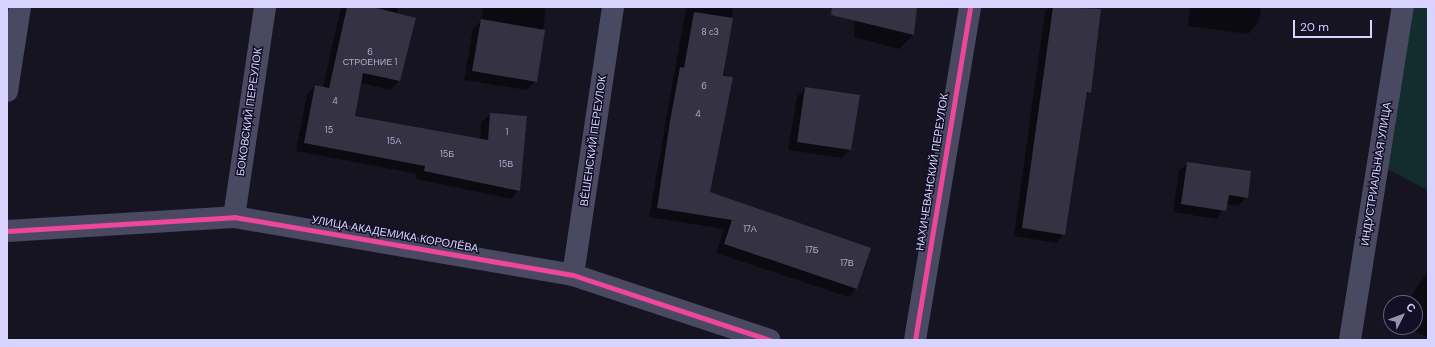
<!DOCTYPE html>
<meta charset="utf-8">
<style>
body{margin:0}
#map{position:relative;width:1435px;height:347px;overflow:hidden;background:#161421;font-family:"DM Sans",sans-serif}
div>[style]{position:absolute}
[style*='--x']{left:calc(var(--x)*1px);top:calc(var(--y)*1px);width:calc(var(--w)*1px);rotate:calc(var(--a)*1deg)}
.green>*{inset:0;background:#132c2d}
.shadow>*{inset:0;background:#0007}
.building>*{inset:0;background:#343243}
.minor>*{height:22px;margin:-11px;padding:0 11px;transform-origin:11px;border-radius:11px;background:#4a4962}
.cycleway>*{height:5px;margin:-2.5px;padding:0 2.5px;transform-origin:2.5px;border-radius:2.5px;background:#ed469a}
span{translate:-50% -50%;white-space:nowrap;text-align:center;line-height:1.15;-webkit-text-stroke:3px #130f26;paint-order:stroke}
.number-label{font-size:9px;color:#b0acd0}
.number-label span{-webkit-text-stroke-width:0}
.street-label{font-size:11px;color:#d9d4ff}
.frame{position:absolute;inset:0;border:8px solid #d9d4ff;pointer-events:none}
.north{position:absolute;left:1383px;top:295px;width:40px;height:40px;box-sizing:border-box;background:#130f26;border:1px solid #625e7d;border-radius:50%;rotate:48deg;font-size:11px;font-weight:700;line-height:16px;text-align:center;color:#d9d4ff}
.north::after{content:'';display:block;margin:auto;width:14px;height:18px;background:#9591b1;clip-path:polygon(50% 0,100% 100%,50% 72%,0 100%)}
.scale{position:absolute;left:1293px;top:20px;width:79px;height:18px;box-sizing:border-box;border:2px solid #d9d4ff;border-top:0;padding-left:5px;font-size:12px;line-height:14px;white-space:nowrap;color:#d9d4ff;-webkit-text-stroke:3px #130f26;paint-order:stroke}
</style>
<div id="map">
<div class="green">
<div style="clip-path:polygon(1411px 7px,1428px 7px,1428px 190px,1385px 168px)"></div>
</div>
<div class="shadow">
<div style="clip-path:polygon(341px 7px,398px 7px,397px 14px,415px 18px,399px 81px,390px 90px,361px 83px,354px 117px,480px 140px,481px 123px,490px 114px,519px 190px,511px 199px,416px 179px,417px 174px,296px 151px,307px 94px,315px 86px,323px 87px)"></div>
<div style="clip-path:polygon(483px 7px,546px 7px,536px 81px,527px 90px,464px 80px,473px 29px,481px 21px)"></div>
<div style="clip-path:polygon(686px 7px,733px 7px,709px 192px,857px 288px,848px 297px,716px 253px,724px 229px,649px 217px)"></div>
<div style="clip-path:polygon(856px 7px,916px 7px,913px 35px,899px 49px,854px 37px)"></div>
<div style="clip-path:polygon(1050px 7px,1100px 10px,1090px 92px,1086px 97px,1064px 234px,1056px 243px,1014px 236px,1045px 12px)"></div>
<div style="clip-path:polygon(1190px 7px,1261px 7px,1259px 22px,1248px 34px,1188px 26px)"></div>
<div style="clip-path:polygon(805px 88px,850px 150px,842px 158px,788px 150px,797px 97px)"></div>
<div style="clip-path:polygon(1188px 163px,1247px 197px,1238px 206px,1226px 204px,1217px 219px,1173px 212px,1179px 171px)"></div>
<div style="clip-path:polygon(1428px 270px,1428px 338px,1406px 327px,1415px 327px,1415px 303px,1407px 303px)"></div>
</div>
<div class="building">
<div style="clip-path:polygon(347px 7px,373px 7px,416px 18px,400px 81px,363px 73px,355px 116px,488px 140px,490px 113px,527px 116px,520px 191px,424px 171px,425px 166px,304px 143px,315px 85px,329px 88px)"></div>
<div style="clip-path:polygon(832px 7px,917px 7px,914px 35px,831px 15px)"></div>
<div style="clip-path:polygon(1053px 7px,1101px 9px,1091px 93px,1087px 92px,1065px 235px,1022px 228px)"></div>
<div style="clip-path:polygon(694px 12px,733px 18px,723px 76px,733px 77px,710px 192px,871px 248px,857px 289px,724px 244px,732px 220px,657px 208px,670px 121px,680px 67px,684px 68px)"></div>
<div style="clip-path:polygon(481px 19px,545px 30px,537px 82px,472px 71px)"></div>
<div style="clip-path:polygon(805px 87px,860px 95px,851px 150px,797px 142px)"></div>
<div style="clip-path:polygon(1187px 162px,1251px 171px,1248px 198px,1229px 195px,1226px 211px,1181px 204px)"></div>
</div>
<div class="minor">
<div style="--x:7;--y:91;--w:85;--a:-81.2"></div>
<div style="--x:234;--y:217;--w:212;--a:-81.6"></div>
<div style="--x:7;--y:231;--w:227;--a:-3.5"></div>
<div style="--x:234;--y:217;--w:344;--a:9.7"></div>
<div style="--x:573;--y:275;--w:207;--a:18.3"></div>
<div style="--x:573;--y:275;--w:271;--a:-81.5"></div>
<div style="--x:915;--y:340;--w:338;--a:-80.6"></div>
<div style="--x:1350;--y:340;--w:337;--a:-81"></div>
</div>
<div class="cycleway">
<div style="--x:7;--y:231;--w:227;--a:-3.5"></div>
<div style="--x:234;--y:217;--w:344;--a:9.7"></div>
<div style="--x:573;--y:275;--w:207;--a:18.3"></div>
<div style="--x:915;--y:340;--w:338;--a:-80.6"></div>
</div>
<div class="number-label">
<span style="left:710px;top:32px">8 с3</span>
<span style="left:370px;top:57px">6<br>СТРОЕНИЕ 1</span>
<span style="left:704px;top:86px">6</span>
<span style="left:335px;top:101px">4</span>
<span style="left:698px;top:114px">4</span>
<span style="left:329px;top:130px">15</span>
<span style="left:507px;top:132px">1</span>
<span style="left:394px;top:141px">15А</span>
<span style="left:447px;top:154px">15Б</span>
<span style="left:506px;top:164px">15В</span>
<span style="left:750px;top:229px">17А</span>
<span style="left:812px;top:250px">17Б</span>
<span style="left:847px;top:263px">17В</span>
</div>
<div class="street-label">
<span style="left:249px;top:112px;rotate:-82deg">БОКОВСКИЙ ПЕРЕУЛОК</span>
<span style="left:593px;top:141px;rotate:-82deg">ВЁШЕНСКИЙ ПЕРЕУЛОК</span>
<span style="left:932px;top:172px;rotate:-81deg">НАХИЧЕВАНСКИЙ ПЕРЕУЛОК</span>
<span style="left:1376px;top:174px;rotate:-81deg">ИНДУСТРИАЛЬНАЯ УЛИЦА</span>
<span style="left:395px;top:234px;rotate:10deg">УЛИЦА АКАДЕМИКА КОРОЛЁВА</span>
</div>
<div class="frame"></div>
<div class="north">С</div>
<div class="scale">20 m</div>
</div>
